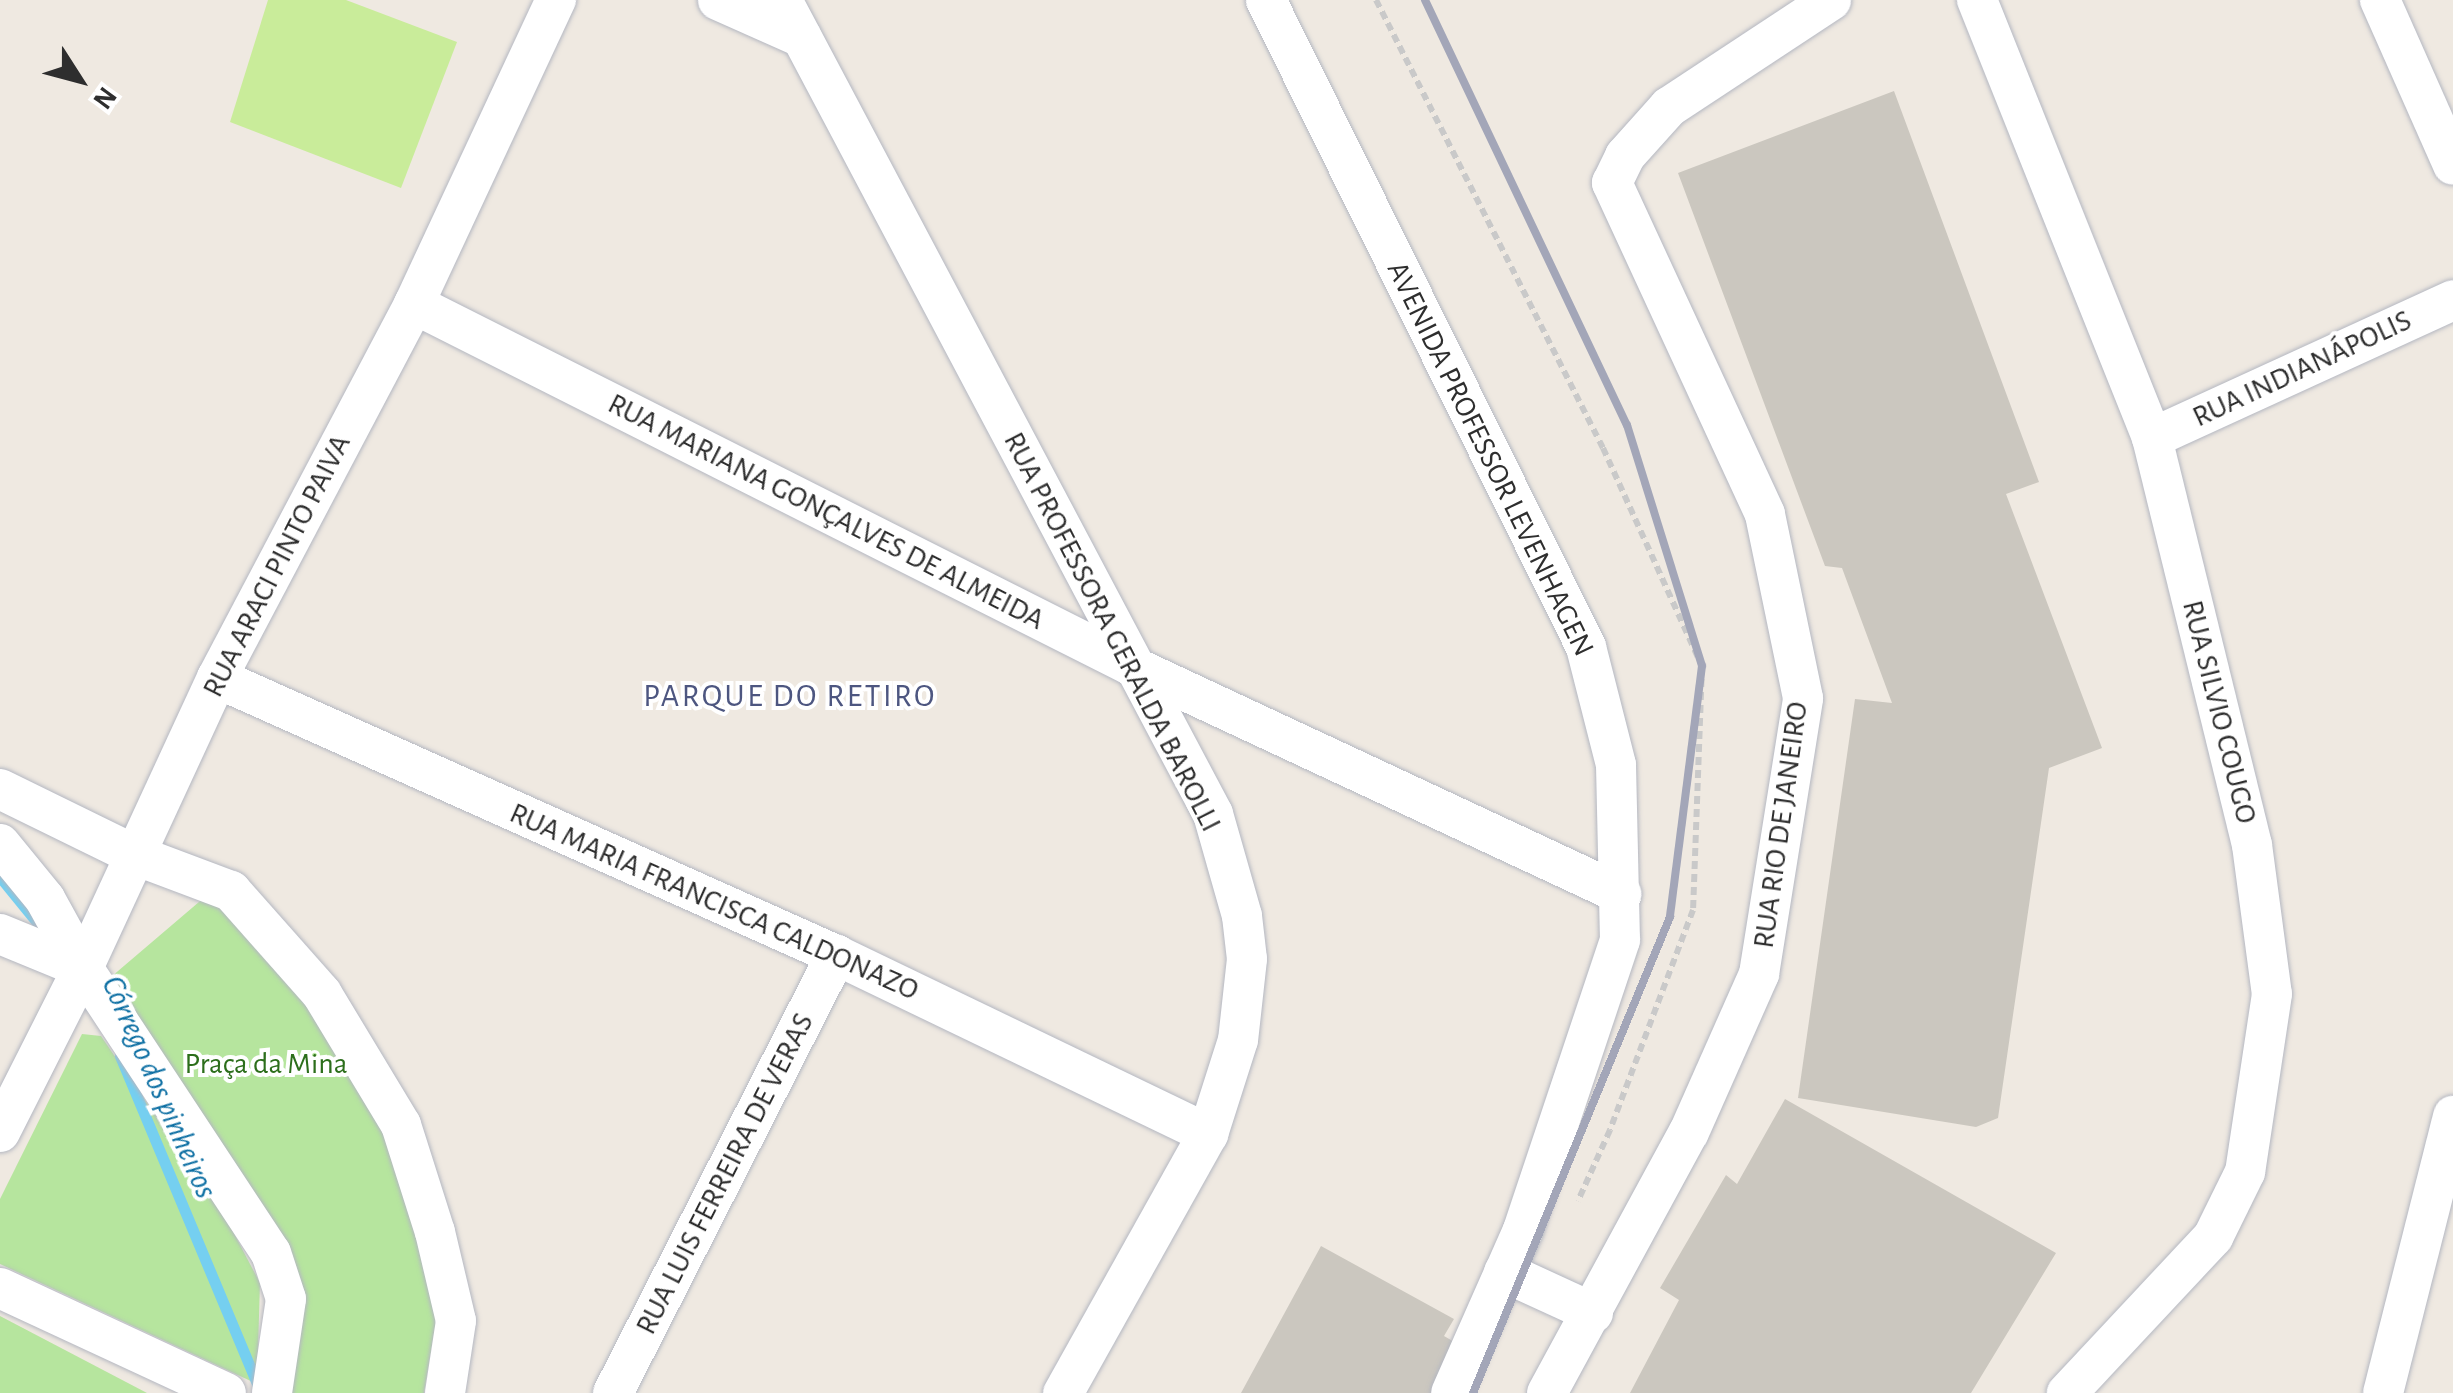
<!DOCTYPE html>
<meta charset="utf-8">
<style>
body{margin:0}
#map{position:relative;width:2453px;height:1393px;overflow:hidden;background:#efe9e1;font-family:"Alegreya Sans",sans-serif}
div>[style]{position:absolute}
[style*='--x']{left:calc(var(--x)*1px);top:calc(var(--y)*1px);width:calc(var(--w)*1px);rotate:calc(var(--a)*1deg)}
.green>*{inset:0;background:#b6e59e}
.pitch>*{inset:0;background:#c9ec9a}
.stream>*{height:11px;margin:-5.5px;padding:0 5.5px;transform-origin:5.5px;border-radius:5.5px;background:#75cff0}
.building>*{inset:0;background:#cbc7bf}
.path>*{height:6px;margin-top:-3px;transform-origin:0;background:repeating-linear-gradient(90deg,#c9c9c9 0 8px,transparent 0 13px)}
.roads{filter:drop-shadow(0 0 2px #b4b7c1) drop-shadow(0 0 2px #b4b7c1)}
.minor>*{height:40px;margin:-20px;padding:0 20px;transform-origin:20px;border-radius:20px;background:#fff}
.rail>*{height:8px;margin:-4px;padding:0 4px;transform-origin:4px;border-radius:4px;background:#a3a6b8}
span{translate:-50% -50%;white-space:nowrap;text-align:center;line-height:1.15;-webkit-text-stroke:8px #fff;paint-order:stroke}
.street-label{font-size:30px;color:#2e2e2e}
.park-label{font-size:30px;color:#2c6e1b}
.neighbourhood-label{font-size:32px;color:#4d5680;letter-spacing:2.5px}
.water-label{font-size:32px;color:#0d6fa3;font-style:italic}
.north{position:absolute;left:30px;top:30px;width:100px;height:100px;-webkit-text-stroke:8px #fff;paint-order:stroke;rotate:126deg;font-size:28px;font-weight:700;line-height:40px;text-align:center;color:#2e2e2e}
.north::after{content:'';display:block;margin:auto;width:35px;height:45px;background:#2e2e2e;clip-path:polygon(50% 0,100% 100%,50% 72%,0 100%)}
</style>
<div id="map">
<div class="green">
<div style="clip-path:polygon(206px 896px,328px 1003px,401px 1125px,436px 1321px,424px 1393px,285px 1393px,300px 1332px,111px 977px)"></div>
<div style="clip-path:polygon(82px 1034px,101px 1036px,227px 1220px,260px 1283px,257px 1384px,0 1264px,0 1199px)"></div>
<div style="clip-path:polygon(0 1316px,147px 1393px,0 1393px)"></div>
</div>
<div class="pitch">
<div style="clip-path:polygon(268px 0,346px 0,457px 42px,401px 188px,230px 122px)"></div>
</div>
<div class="stream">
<div style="--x:0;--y:877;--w:63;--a:50.8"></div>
<div style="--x:120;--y:1056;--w:361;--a:67.3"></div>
</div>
<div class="building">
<div style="clip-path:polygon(1894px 91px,2039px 482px,2006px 494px,2102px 748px,2049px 768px,1998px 1118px,1976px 1127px,1798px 1098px,1855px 699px,1892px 703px,1842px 568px,1825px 566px,1678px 173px)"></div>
<div style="clip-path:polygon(1785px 1099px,2056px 1253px,1971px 1393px,1630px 1393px,1679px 1300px,1660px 1288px,1726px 1175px,1737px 1184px)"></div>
<div style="clip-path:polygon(1321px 1246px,1454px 1319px,1444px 1336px,1463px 1347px,1438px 1393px,1241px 1393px)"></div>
</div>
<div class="path">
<div style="--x:1376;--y:0;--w:502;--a:63.13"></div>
<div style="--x:1603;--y:448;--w:239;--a:65.6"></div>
<div style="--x:1702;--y:666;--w:244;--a:92.1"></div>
<div style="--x:1693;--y:910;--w:235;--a:110.7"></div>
<div style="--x:1610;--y:1130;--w:78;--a:114.3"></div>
</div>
<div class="roads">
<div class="minor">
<div style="--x:718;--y:0;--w:91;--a:24"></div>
<div style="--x:782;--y:0;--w:921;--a:62.1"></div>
<div style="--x:1213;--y:814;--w:106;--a:74.1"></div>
<div style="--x:1242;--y:916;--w:43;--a:83.4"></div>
<div style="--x:1247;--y:959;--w:81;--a:96.3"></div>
<div style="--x:1238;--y:1040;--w:99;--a:107.7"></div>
<div style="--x:1208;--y:1134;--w:297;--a:119.2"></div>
<div style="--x:1266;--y:0;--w:722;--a:63.68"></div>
<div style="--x:1586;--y:647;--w:122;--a:75.7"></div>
<div style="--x:1616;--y:765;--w:175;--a:88.7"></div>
<div style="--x:1620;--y:940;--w:306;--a:108.5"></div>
<div style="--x:1523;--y:1230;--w:178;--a:113.8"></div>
<div style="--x:1977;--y:0;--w:472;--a:68.2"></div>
<div style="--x:2152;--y:438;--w:419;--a:76.2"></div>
<div style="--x:2252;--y:845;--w:150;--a:82.4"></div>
<div style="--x:2272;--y:994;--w:180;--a:98.6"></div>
<div style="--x:2245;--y:1172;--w:72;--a:116.2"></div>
<div style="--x:2213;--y:1237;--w:214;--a:133.1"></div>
<div style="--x:2380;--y:0;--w:180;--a:66.1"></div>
<div style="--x:414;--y:304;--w:804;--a:26.76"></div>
<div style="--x:1132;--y:666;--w:540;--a:25"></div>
<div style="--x:2152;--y:438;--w:331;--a:-24.6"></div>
<div style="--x:217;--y:678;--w:678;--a:24.11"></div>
<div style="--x:836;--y:955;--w:413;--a:25.7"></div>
<div style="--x:0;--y:789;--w:150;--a:26.1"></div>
<div style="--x:135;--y:855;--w:103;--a:20.6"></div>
<div style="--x:231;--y:891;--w:137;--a:48.5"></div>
<div style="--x:322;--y:994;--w:153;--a:58.9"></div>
<div style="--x:401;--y:1125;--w:112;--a:72.4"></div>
<div style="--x:435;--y:1232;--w:91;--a:76.7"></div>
<div style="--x:456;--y:1321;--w:73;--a:98.7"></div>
<div style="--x:0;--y:844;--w:71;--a:50.7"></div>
<div style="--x:45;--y:899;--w:79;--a:61.2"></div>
<div style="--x:83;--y:968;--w:341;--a:56.6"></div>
<div style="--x:271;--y:1253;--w:48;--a:71.9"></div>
<div style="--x:286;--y:1299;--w:95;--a:98.5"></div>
<div style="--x:0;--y:934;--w:90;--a:22.3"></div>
<div style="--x:0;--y:1132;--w:184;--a:-63.2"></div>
<div style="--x:83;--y:968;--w:319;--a:-65.2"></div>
<div style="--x:217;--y:678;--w:423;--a:-62.2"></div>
<div style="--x:414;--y:304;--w:336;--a:-65"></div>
<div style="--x:1504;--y:1272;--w:98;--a:24.7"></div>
<div style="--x:0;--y:1288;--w:249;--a:24.9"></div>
<div style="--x:613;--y:1393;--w:492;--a:-63"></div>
<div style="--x:1547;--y:1393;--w:297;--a:-61.5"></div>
<div style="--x:1689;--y:1132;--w:173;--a:-66.1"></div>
<div style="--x:1759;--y:974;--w:279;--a:-80.9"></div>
<div style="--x:1803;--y:698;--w:188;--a:-101.7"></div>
<div style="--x:1765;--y:514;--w:365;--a:-114.8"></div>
<div style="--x:1612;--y:183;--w:30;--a:-64"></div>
<div style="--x:1625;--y:156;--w:66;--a:-48.1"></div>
<div style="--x:1669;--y:107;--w:194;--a:-33.4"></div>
<div style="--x:2383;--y:1393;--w:286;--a:-75.8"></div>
</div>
</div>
<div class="rail">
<div style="--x:1425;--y:0;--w:471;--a:64.6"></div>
<div style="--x:1627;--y:425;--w:252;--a:72.7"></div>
<div style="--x:1702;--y:666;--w:253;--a:97.3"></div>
<div style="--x:1670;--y:917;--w:515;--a:112.48"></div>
</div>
<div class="street-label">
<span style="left:2302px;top:369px;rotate:-25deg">RUA INDIANÁPOLIS</span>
<span style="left:1490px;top:459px;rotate:64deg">AVENIDA PROFESSOR LEVENHAGEN</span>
<span style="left:826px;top:512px;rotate:27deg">RUA MARIANA GONÇALVES DE ALMEIDA</span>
<span style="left:277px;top:566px;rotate:-63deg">RUA ARACI PINTO PAIVA</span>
<span style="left:1112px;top:632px;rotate:63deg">RUA PROFESSORA GERALDA BAROLLI</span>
<span style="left:2219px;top:712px;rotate:76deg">RUA SILVIO COUGO</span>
<span style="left:1781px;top:825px;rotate:-82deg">RUA RIO DE JANEIRO</span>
<span style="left:714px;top:902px;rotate:24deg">RUA MARIA FRANCISCA CALDONAZO</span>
<span style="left:725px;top:1174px;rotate:-63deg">RUA LUIS FERREIRA DE VERAS</span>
</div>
<div class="park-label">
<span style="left:266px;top:1064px">Praça da Mina</span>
</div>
<div class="neighbourhood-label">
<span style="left:790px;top:696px">PARQUE DO RETIRO</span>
</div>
<div class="water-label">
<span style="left:159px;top:1087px;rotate:66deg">Córrego dos pinheiros</span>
</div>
<div class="north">N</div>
</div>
